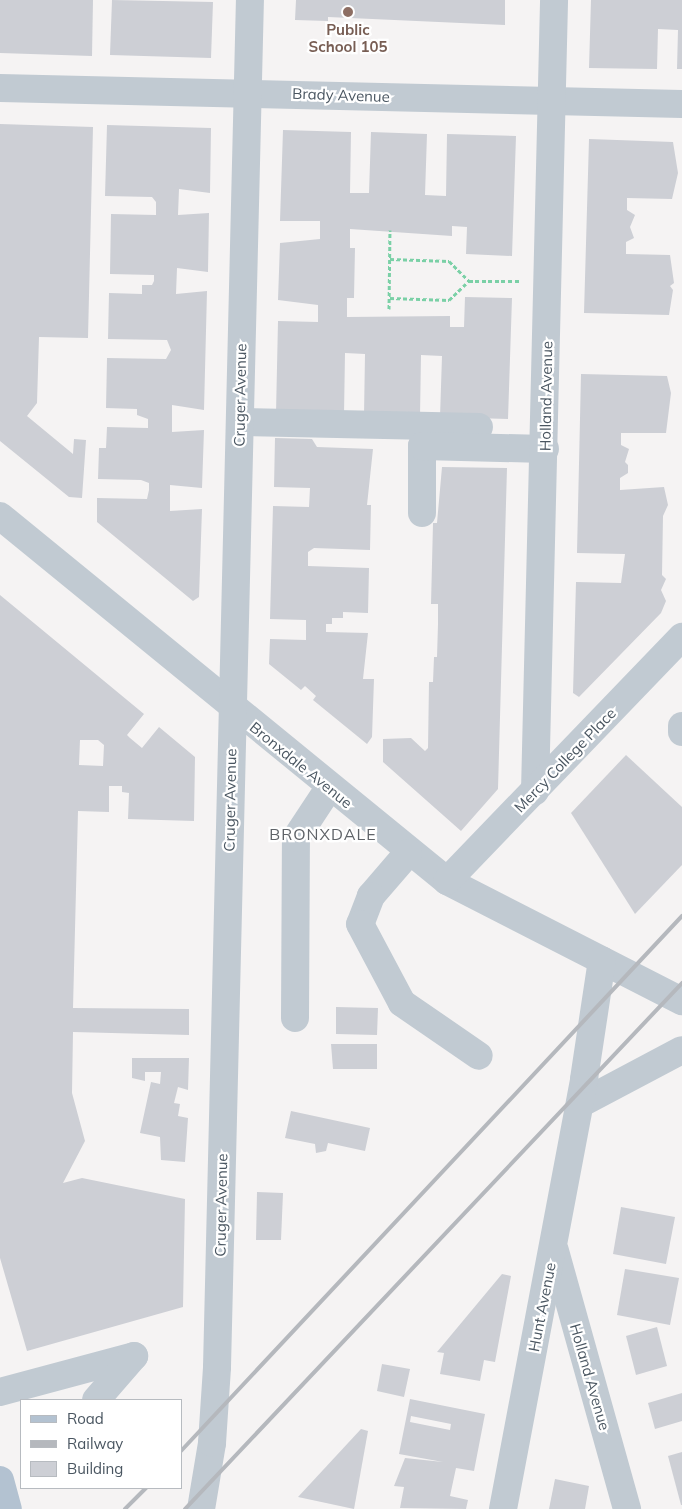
<!DOCTYPE html>
<style>
body{margin:0}
#map{position:relative;width:682px;height:1509px;overflow:hidden;background:#f5f3f3;font-family:Mulish,sans-serif}
div>[style]{position:absolute}
[style*='--x']{left:calc(var(--x)*1px);top:calc(var(--y)*1px);width:calc(var(--w)*1px);rotate:calc(var(--a)*1deg)}
.building>*{inset:0;background:#cdcfd5}
.path>*{height:3px;margin-top:-1.5px;transform-origin:0;background:repeating-linear-gradient(90deg,#7ad0a6 0 4px,transparent 0 6.5px)}
.minor>*{height:28px;margin:-14px;padding:0 14px;transform-origin:14px;border-radius:14px;background:#c1cad2}
.major>*{height:28px;margin:-14px;padding:0 14px;transform-origin:14px;border-radius:14px;background:#b3c2d1}
.rail>*{height:4px;margin:-2px;padding:0 2px;transform-origin:2px;border-radius:2px;background:#b5b8bd}
.dots>*{width:14px;height:14px;translate:-50% -50%;box-sizing:border-box;border:2px solid #fff;border-radius:50%}
span{translate:-50% -50%;white-space:nowrap;text-align:center;line-height:1.15;-webkit-text-stroke:4.5px #fff;paint-order:stroke}
.education-label{font-size:15px;color:#785e54;font-weight:700}
.street-label{font-size:15px;color:#4a5661}
.neighbourhood-label{font-size:16px;color:#5f6368;letter-spacing:1px}
.legend{position:absolute;left:20px;top:1399px;width:162px;height:90px;box-sizing:border-box;background:#fff;border:1px solid #b7bbc0;margin:0;padding:6px 9px;list-style:none;font-size:15px;color:#4a5661}
.legend li{display:flex;align-items:center;gap:10px;height:25px}
.legend b{width:25px;border:1px solid #b7bbc0}
</style>
<div id="map">
<div class="building">
<div style="clip-path:polygon(0 0,93px 0,92px 56px,0 53px)"></div>
<div style="clip-path:polygon(112px 0,213px 2px,211px 58px,110px 55px)"></div>
<div style="clip-path:polygon(296px 0,505px 0,505px 25px,328px 17px,328px 21px,295px 20px)"></div>
<div style="clip-path:polygon(591px 0,682px 0,682px 69px,677px 69px,678px 30px,658px 29px,657px 69px,589px 68px)"></div>
<div style="clip-path:polygon(0 124px,93px 127px,88px 338px,39px 337px,37px 403px,27px 416px,73px 454px,74px 439px,86px 440px,82px 498px,69px 497px,0 441px)"></div>
<div style="clip-path:polygon(107px 125px,211px 128px,210px 193px,179px 189px,178px 215px,209px 213px,208px 272px,177px 268px,176px 294px,207px 291px,204px 410px,172px 405px,172px 432px,204px 430px,202px 488px,170px 485px,170px 511px,202px 509px,199px 597px,193px 601px,97px 522px,97px 498px,147px 499px,149px 490px,149px 483px,141px 480px,98px 479px,99px 448px,106px 448px,107px 427px,148px 428px,148px 419px,137px 415px,137px 409px,106px 408px,107px 358px,166px 359px,171px 350px,167px 340px,108px 339px,109px 293px,142px 294px,142px 285px,152px 285px,154px 281px,154px 275px,110px 274px,111px 214px,156px 215px,156px 202px,152px 197px,105px 196px)"></div>
<div style="clip-path:polygon(283px 130px,351px 132px,350px 193px,369px 193px,371px 132px,427px 134px,425px 195px,446px 196px,447px 134px,516px 136px,512px 256px,466px 254px,467px 227px,452px 226px,452px 236px,350px 229px,350px 248px,355px 248px,354px 298px,347px 298px,347px 317px,450px 316px,450px 327px,464px 327px,465px 297px,512px 298px,508px 419px,440px 417px,442px 356px,421px 355px,420px 416px,364px 415px,365px 354px,345px 353px,344px 415px,276px 413px,278px 321px,318px 322px,318px 305px,278px 300px,280px 243px,320px 239px,320px 221px,280px 221px)"></div>
<div style="clip-path:polygon(589px 139px,673px 142px,678px 173px,672px 199px,627px 198px,627px 210px,635px 215px,630px 227px,634px 238px,626px 242px,626px 254px,670px 255px,674px 283px,670px 286px,673px 290px,669px 315px,584px 313px)"></div>
<div style="clip-path:polygon(581px 374px,667px 376px,671px 393px,666px 433px,621px 433px,621px 445px,629px 449px,625px 462px,628px 465px,628px 473px,620px 478px,620px 490px,664px 487px,668px 505px,663px 516px,662px 575px,666px 579px,661px 590px,666px 601px,661px 613px,579px 697px,573px 693px,576px 582px,621px 583px,625px 554px,577px 553px)"></div>
<div style="clip-path:polygon(275px 438px,312px 439px,317px 447px,373px 449px,367px 505px,371px 505px,370px 550px,314px 548px,308px 552px,308px 566px,369px 568px,368px 613px,343px 612px,343px 618px,332px 618px,332px 624px,326px 624px,326px 632px,368px 633px,363px 679px,374px 679px,372px 737px,367px 744px,313px 700px,316px 696px,305px 686px,301px 690px,269px 664px,270px 639px,306px 640px,306px 620px,270px 619px,273px 506px,309px 507px,310px 488px,274px 487px)"></div>
<div style="clip-path:polygon(442px 467px,507px 468px,498px 789px,461px 831px,383px 762px,383px 739px,411px 738px,425px 751px,428px 748px,429px 682px,433px 682px,434px 657px,437px 657px,438px 624px,438px 604px,431px 604px,433px 523px,437px 523px)"></div>
<div style="clip-path:polygon(evenodd,0 595px,144px 714px,127px 735px,130px 738px,142px 748px,159px 727px,195px 757px,194px 821px,128px 819px,129px 793px,122px 792px,122px 786px,109px 786px,109px 812px,78px 811px,73px 1008px,189px 1009px,189px 1035px,73px 1032px,72px 1093px,85px 1141px,63px 1183px,82px 1178px,185px 1199px,183px 1307px,27px 1351px,0 1258px,0 595px,80px 740px,98px 740px,104px 745px,103px 766px,79px 765px,80px 740px)"></div>
<div style="clip-path:polygon(626px 755px,682px 807px,682px 865px,635px 914px,571px 813px)"></div>
<div style="clip-path:polygon(336px 1007px,378px 1008px,377px 1035px,336px 1034px)"></div>
<div style="clip-path:polygon(331px 1044px,377px 1044px,377px 1069px,333px 1069px)"></div>
<div style="clip-path:polygon(132px 1058px,189px 1058px,188px 1090px,178px 1087px,174px 1103px,180px 1104px,178px 1116px,188px 1118px,185px 1162px,161px 1160px,160px 1137px,140px 1133px,151px 1082px,160px 1084px,161px 1072px,145px 1072px,145px 1081px,132px 1078px)"></div>
<div style="clip-path:polygon(291px 1111px,370px 1128px,365px 1151px,328px 1143px,326px 1151px,316px 1153px,315px 1144px,285px 1138px)"></div>
<div style="clip-path:polygon(257px 1192px,283px 1193px,281px 1240px,256px 1240px)"></div>
<div style="clip-path:polygon(621px 1207px,675px 1217px,666px 1264px,613px 1254px)"></div>
<div style="clip-path:polygon(625px 1269px,679px 1278px,670px 1325px,617px 1315px)"></div>
<div style="clip-path:polygon(502px 1274px,511px 1276px,495px 1362px,484px 1360px,480px 1381px,440px 1374px,444px 1353px,437px 1352px)"></div>
<div style="clip-path:polygon(657px 1327px,667px 1366px,636px 1375px,626px 1336px)"></div>
<div style="clip-path:polygon(382px 1364px,410px 1369px,404px 1397px,377px 1391px)"></div>
<div style="clip-path:polygon(682px 1393px,682px 1421px,655px 1429px,648px 1403px)"></div>
<div style="clip-path:polygon(evenodd,410px 1399px,485px 1414px,474px 1471px,456px 1468px,450px 1496px,468px 1500px,466px 1509px,400px 1508px,404px 1487px,394px 1486px,405px 1458px,443px 1462px,399px 1454px,410px 1399px,411px 1416px,451px 1424px,450px 1430px,410px 1422px,411px 1416px)"></div>
<div style="clip-path:polygon(361px 1429px,368px 1431px,354px 1509px,298px 1497px)"></div>
<div style="clip-path:polygon(682px 1452px,682px 1505px,681px 1505px,668px 1456px)"></div>
<div style="clip-path:polygon(555px 1479px,589px 1486px,585px 1509px,549px 1509px)"></div>
</div>
<div class="path">
<div style="--x:390;--y:259;--w:59;--a:1.9"></div>
<div style="--x:449;--y:261;--w:28;--a:45"></div>
<div style="--x:390;--y:298;--w:59;--a:1.9"></div>
<div style="--x:449;--y:300;--w:28;--a:-44"></div>
<div style="--x:469;--y:281;--w:51;--a:0"></div>
<div style="--x:389;--y:309;--w:79;--a:-89.3"></div>
</div>
<div class="minor">
<div style="--x:0;--y:88;--w:682;--a:1.34"></div>
<div style="--x:240;--y:422;--w:239;--a:1.2"></div>
<div style="--x:422;--y:513;--w:67;--a:-90"></div>
<div style="--x:422;--y:446;--w:123;--a:1.4"></div>
<div style="--x:0;--y:516;--w:577;--a:39.23"></div>
<div style="--x:447;--y:881;--w:264;--a:27.1"></div>
<div style="--x:682;--y:726;--w:6;--a:90"></div>
<div style="--x:535;--y:791;--w:791;--a:-88.62"></div>
<div style="--x:408;--y:853;--w:57;--a:130.7"></div>
<div style="--x:371;--y:896;--w:30;--a:111"></div>
<div style="--x:360;--y:924;--w:89;--a:62"></div>
<div style="--x:402;--y:1003;--w:93;--a:34.5"></div>
<div style="--x:447;--y:881;--w:339;--a:-46.1"></div>
<div style="--x:295;--y:1018;--w:180;--a:-89.7"></div>
<div style="--x:296;--y:838;--w:60;--a:-56.6"></div>
<div style="--x:580;--y:1104;--w:115;--a:-27.9"></div>
<div style="--x:555;--y:1251;--w:268;--a:74.4"></div>
<div style="--x:0;--y:1392;--w:139;--a:-15"></div>
<div style="--x:134;--y:1356;--w:58;--a:130.8"></div>
<div style="--x:201;--y:1509;--w:67;--a:-80.5"></div>
<div style="--x:212;--y:1443;--w:76;--a:-86.2"></div>
<div style="--x:217;--y:1367;--w:1367;--a:-88.62"></div>
<div style="--x:503;--y:1509;--w:438;--a:-79.3"></div>
<div style="--x:584;--y:1079;--w:120;--a:-81.4"></div>
</div>
<div class="major">
<div style="--x:0;--y:1480;--w:30;--a:75"></div>
</div>
<div class="rail">
<div style="--x:181;--y:1451;--w:733;--a:-46.88"></div>
<div style="--x:125;--y:1509;--w:30;--a:-45"></div>
<div style="--x:185;--y:1509;--w:724;--a:-46.62"></div>
</div>
<div class="dots">
<div style="left:348px;top:12px;background:#8d6e63"></div>
</div>
<div class="education-label">
<span style="left:348px;top:38px">Public<br>School 105</span>
</div>
<div class="street-label">
<span style="left:341px;top:95px;rotate:2deg">Brady Avenue</span>
<span style="left:240px;top:395px;rotate:-89deg">Cruger Avenue</span>
<span style="left:546px;top:396px;rotate:-89deg">Holland Avenue</span>
<span style="left:565px;top:760px;rotate:-46deg">Mercy College Place</span>
<span style="left:301px;top:765px;rotate:39deg">Bronxdale Avenue</span>
<span style="left:230px;top:800px;rotate:-89deg">Cruger Avenue</span>
<span style="left:221px;top:1205px;rotate:-89deg">Cruger Avenue</span>
<span style="left:542px;top:1307px;rotate:-79deg">Hunt Avenue</span>
<span style="left:590px;top:1377px;rotate:74deg">Holland Avenue</span>
</div>
<div class="neighbourhood-label">
<span style="left:323px;top:834px">BRONXDALE</span>
</div>
<ul class="legend">
<li><b style="height:6px;background:#b3c2d1"></b>Road</li>
<li><b style="height:6px;background:#b5b8bd"></b>Railway</li>
<li><b style="height:14px;background:#cdcfd5"></b>Building</li>
</ul>
</div>
